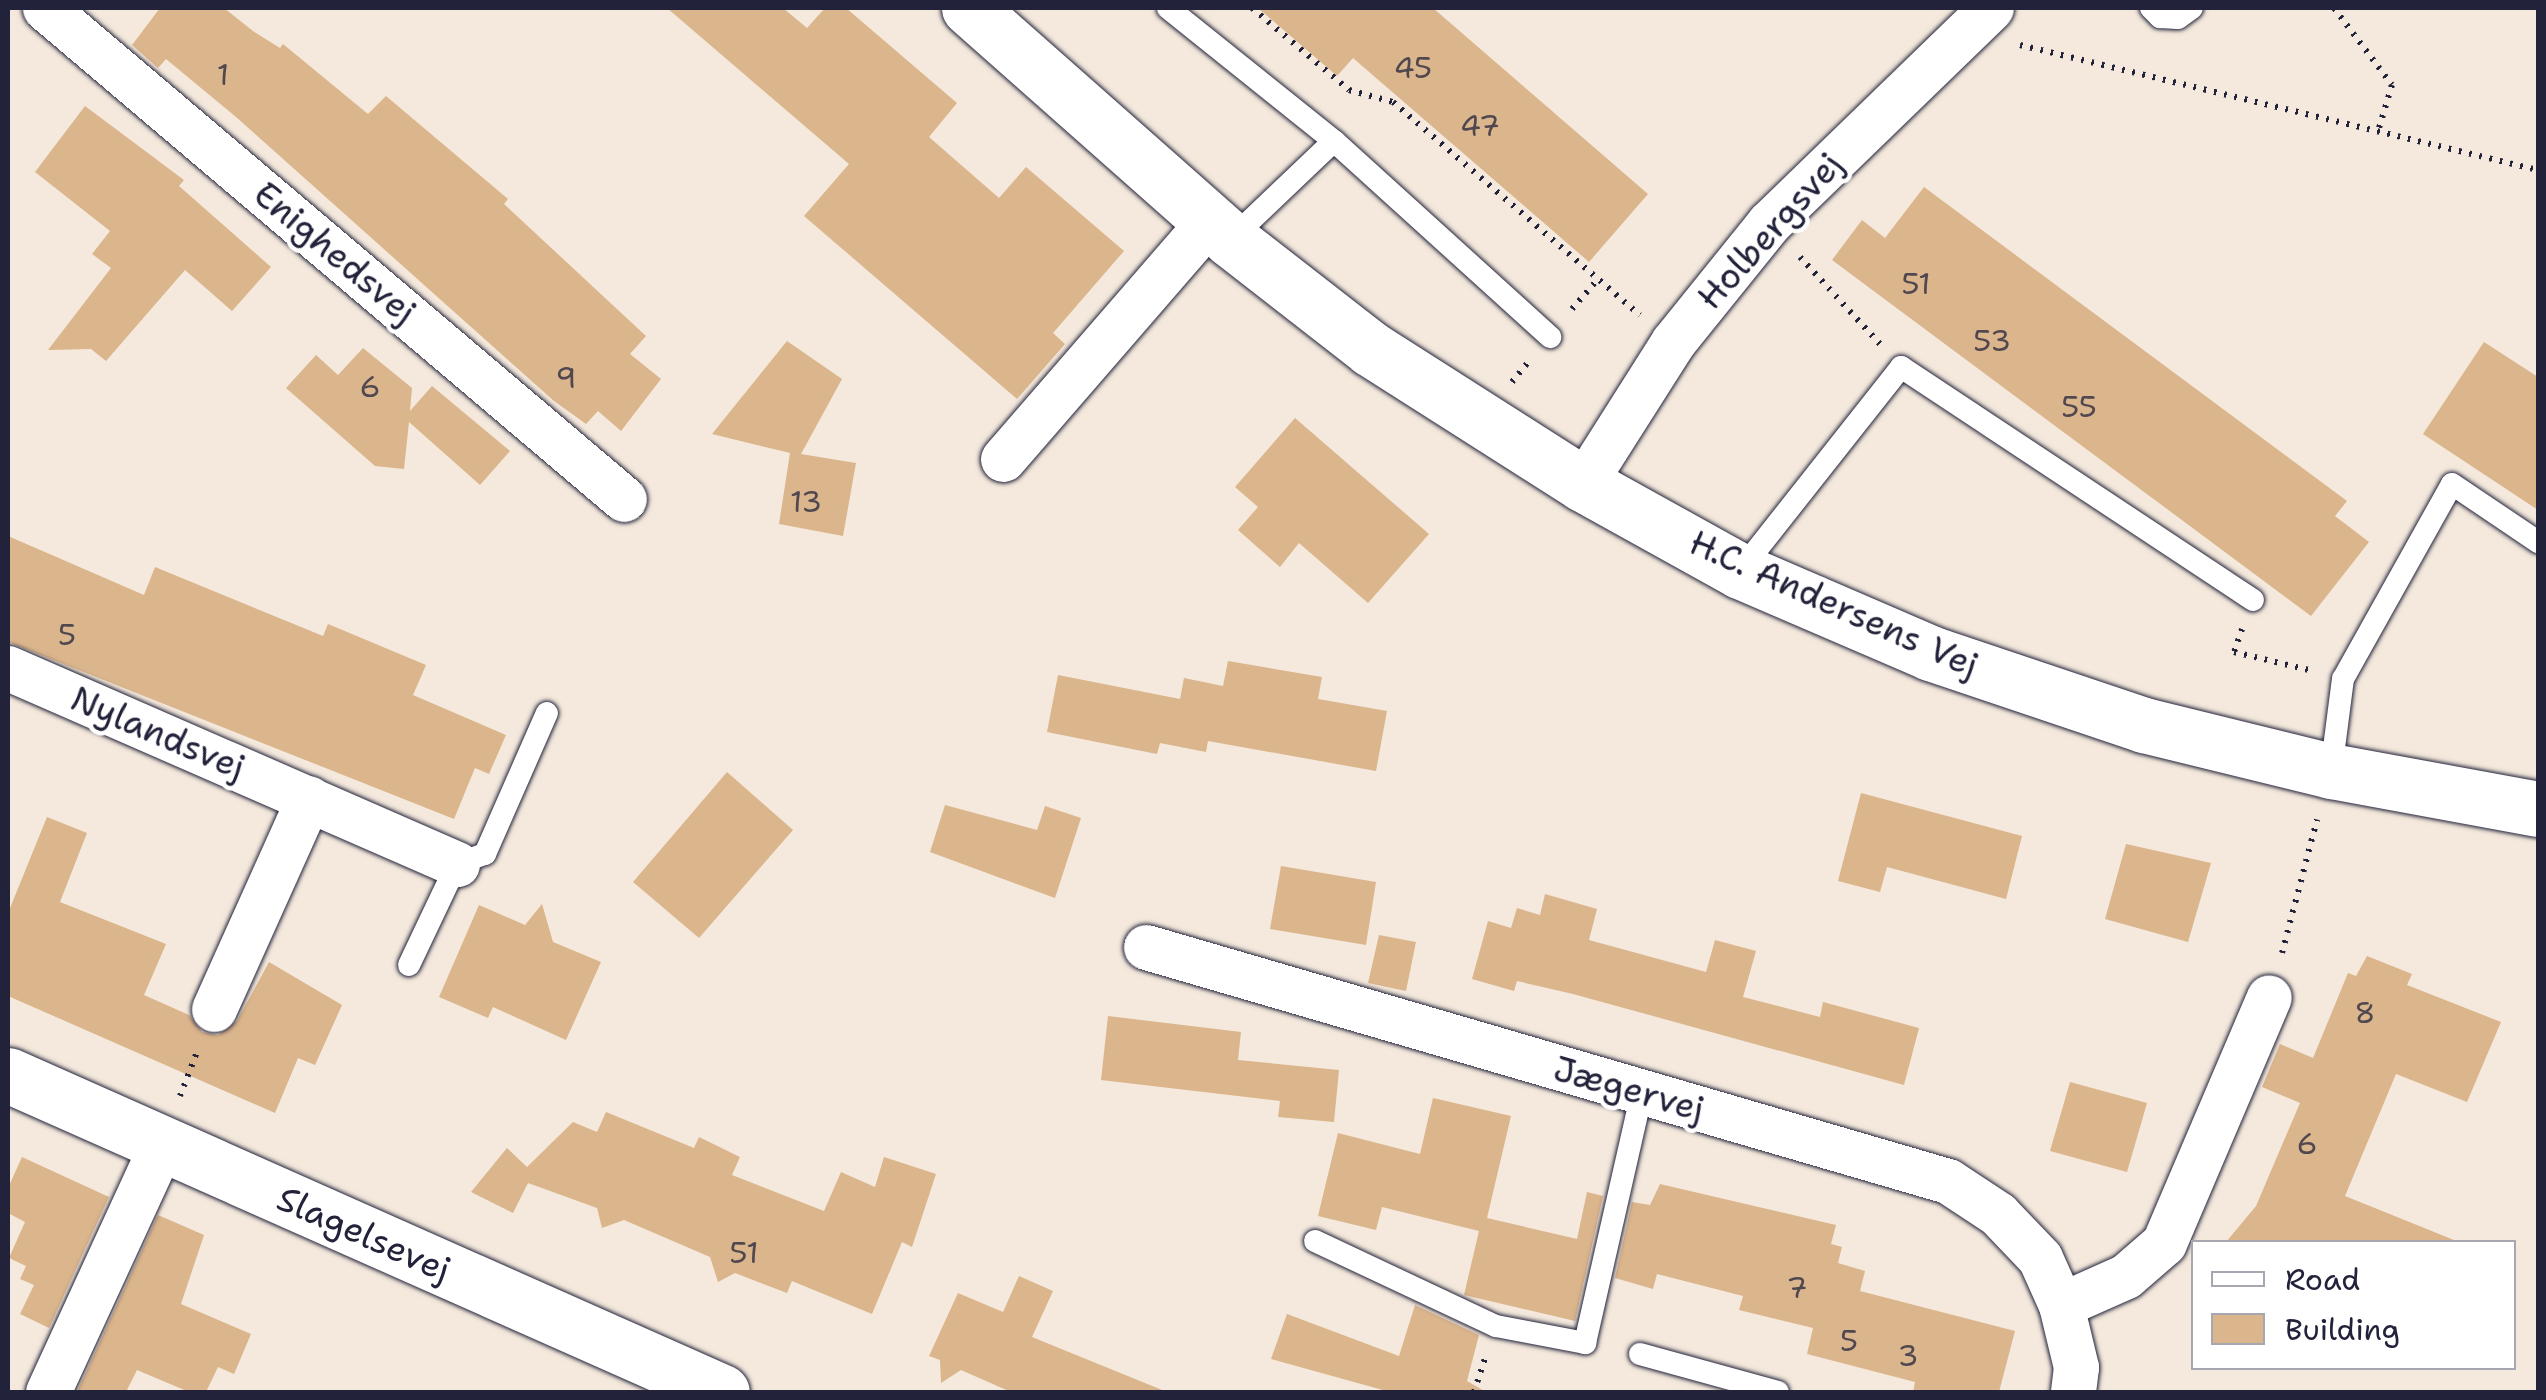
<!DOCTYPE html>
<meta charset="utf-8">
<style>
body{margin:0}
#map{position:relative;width:2546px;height:1400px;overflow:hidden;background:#f4e9dc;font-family:"Shantell Sans",sans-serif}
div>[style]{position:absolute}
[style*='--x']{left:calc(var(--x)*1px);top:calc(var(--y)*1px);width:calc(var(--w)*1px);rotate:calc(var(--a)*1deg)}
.building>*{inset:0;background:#dbb58c}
.path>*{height:6px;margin-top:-3px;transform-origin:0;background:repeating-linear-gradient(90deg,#22223b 0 2.5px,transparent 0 10.5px)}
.roads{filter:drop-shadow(0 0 2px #22223b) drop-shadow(0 0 2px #22223b)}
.lane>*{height:22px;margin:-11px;padding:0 11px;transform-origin:11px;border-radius:11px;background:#fff}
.street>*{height:45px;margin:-22.5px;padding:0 22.5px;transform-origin:22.5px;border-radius:22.5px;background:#fff}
.secondary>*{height:55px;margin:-27.5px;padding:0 27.5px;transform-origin:27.5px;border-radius:27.5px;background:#fff}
span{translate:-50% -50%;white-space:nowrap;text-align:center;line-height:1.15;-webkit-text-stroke:9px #fff;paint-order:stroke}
.number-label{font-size:30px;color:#50474f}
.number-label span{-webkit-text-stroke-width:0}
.street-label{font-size:35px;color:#22223b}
.frame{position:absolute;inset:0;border:10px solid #22223b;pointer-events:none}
.legend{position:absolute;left:2191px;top:1240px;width:325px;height:130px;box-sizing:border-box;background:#fff;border:2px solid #a7a7b1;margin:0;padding:12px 18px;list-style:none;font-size:30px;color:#22223b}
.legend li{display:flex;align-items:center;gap:20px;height:50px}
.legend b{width:50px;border:2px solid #a7a7b1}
</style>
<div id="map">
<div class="building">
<div style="clip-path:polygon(160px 8px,224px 8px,253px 31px,280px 48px,283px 44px,368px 114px,386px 96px,508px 199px,504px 204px,646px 336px,630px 354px,661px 379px,621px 431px,598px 411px,586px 424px,554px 401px,236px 117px,166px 59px,158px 68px,132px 45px)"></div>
<div style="clip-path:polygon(667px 8px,783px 8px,807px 28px,825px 8px,846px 8px,957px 103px,929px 137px,999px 198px,1026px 167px,1124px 251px,1053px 333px,1065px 344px,1017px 399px,804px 216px,849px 164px)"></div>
<div style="clip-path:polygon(1258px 8px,1433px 8px,1648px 194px,1589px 262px,1353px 58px,1337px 76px)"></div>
<div style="clip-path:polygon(85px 106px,184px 180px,179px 186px,271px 267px,232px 311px,185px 270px,106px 361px,91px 349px,48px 350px,111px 268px,92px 254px,110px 231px,35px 172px)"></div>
<div style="clip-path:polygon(1924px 187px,2347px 501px,2335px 516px,2369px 542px,2311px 616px,1832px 260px,1862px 220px,1885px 238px)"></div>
<div style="clip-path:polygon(787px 341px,842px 379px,801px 454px,856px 463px,843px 536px,779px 524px,790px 453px,712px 434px)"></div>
<div style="clip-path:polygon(2484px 342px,2538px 377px,2538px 510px,2423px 434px)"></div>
<div style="clip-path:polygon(363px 348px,412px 388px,410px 411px,432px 386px,510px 451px,480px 485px,409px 422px,404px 469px,375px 466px,286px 388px,316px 355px,338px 375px)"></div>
<div style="clip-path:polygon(1295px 418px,1429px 534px,1368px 603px,1299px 543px,1280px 567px,1238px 530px,1258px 507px,1235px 487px)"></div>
<div style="clip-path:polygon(8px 536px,144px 595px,155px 567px,323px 636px,328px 624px,426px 665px,413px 695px,506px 735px,489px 774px,475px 768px,454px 819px,8px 642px)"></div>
<div style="clip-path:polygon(1228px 661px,1322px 677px,1318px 699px,1387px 711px,1376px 771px,1208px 741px,1206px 752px,1160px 743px,1157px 754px,1047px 732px,1058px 675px,1180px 699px,1184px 678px,1223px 686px)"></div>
<div style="clip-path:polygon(727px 772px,793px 830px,699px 938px,633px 882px)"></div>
<div style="clip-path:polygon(1861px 793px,2022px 836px,2006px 899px,1887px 867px,1880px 892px,1838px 881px)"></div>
<div style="clip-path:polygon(945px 805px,1037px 830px,1045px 806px,1081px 818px,1055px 898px,930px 852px)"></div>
<div style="clip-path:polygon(47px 817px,87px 833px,60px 902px,166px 944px,144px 995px,189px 1015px,202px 1032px,218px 1035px,237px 1021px,269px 962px,342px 1005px,315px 1065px,298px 1058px,275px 1113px,8px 996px,8px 913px)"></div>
<div style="clip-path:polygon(2126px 844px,2211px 863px,2188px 942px,2105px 919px)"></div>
<div style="clip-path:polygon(1281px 866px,1376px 882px,1366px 945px,1270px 929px)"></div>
<div style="clip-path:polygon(1545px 894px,1597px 909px,1589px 940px,1706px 972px,1715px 940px,1756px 951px,1743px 997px,1820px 1017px,1823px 1002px,1919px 1028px,1904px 1085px,1573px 994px,1517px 981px,1514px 991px,1472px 979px,1488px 921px,1511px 928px,1517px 908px,1540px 915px)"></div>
<div style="clip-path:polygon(542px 904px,553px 942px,601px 962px,566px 1040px,493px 1007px,488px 1018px,439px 997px,479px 905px,525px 925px)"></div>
<div style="clip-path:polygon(1379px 935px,1416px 942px,1406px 991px,1368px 983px)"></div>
<div style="clip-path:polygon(2367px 956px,2412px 974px,2407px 985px,2501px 1022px,2467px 1102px,2396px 1074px,2345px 1196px,2459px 1242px,2226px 1242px,2256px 1206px,2300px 1103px,2262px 1087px,2280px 1044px,2313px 1058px,2348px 973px,2356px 976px)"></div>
<div style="clip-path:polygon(1108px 1016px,1241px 1032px,1238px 1060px,1339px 1070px,1334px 1122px,1278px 1117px,1280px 1101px,1101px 1080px)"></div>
<div style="clip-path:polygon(2070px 1082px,2147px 1103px,2127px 1172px,2050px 1151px)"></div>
<div style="clip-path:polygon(1433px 1098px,1511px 1116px,1487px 1218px,1577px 1239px,1587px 1192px,1603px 1196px,1575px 1321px,1464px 1295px,1479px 1231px,1382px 1207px,1376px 1230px,1318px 1216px,1338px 1133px,1420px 1154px)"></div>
<div style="clip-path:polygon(606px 1112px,694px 1148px,699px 1137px,740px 1157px,732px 1175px,824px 1211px,841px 1172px,875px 1187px,884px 1157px,936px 1174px,912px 1247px,902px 1242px,872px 1314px,792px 1281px,787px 1293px,735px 1273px,718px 1282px,710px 1257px,624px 1220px,602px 1228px,597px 1208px,528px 1183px,513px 1213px,471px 1192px,507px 1148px,527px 1167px,573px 1122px,597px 1132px)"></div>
<div style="clip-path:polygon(22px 1157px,109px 1197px,49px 1328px,20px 1314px,34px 1285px,20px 1279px,26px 1266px,9px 1258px,25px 1222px,8px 1213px,8px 1188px)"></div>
<div style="clip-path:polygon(1660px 1184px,1836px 1225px,1831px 1244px,1842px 1247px,1838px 1263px,1865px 1271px,1860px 1291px,2015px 1331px,1999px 1392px,1913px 1392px,1915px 1382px,1807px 1354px,1813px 1328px,1739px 1310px,1743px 1296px,1657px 1274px,1653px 1289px,1615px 1278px,1632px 1202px,1650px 1205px)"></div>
<div style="clip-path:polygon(158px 1215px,204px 1235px,181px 1304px,251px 1334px,234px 1374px,218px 1367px,206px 1392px,189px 1392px,137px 1370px,126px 1392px,77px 1392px)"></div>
<div style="clip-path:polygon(1019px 1276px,1053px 1291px,1032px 1337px,1167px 1392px,1011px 1392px,961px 1370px,941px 1383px,940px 1360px,929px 1356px,958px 1293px,1003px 1312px)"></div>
<div style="clip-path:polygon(1415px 1305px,1479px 1335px,1467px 1381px,1486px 1392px,1390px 1392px,1271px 1359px,1287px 1314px,1399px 1356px)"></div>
</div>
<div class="path">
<div style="--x:1252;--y:8;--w:127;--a:40.2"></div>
<div style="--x:1349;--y:90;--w:46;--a:15.3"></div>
<div style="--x:1393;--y:102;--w:326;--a:40.8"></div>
<div style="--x:2334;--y:8;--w:96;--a:53"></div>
<div style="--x:2392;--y:85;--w:45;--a:106.8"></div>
<div style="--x:2020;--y:45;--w:533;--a:13.57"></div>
<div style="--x:1800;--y:257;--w:118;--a:47.4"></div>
<div style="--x:1572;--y:309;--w:38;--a:-49"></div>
<div style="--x:1512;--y:382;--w:27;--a:-51"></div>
<div style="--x:2242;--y:629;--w:24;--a:109"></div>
<div style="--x:2234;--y:652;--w:77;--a:13.5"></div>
<div style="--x:2282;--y:953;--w:138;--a:-75.3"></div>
<div style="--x:180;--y:1096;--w:47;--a:-68.9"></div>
<div style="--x:1474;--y:1392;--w:39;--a:-72"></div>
</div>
<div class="roads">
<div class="lane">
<div style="--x:1168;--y:8;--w:213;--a:38.7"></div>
<div style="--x:1334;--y:141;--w:292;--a:42.2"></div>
<div style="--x:2151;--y:8;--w:13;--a:45"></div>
<div style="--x:2160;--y:17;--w:18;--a:3"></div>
<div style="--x:2178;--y:18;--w:17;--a:-36"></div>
<div style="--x:1231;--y:239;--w:142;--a:-43.6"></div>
<div style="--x:1740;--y:571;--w:260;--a:-51.7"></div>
<div style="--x:1901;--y:367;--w:422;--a:33.5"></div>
<div style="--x:2331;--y:771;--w:93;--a:-82.6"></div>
<div style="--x:2343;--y:679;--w:223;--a:-60.8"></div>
<div style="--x:2452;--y:484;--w:104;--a:34"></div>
<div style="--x:409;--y:965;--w:112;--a:-64.6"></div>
<div style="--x:457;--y:864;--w:30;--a:-20"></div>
<div style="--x:485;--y:854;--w:154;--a:-66.3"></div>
<div style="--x:1315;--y:1241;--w:200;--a:25.2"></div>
<div style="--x:1496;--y:1326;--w:91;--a:10.8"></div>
<div style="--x:1585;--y:1343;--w:257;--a:-77.2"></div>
<div style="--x:1640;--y:1354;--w:143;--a:15.4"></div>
</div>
<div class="street">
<div style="--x:45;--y:8;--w:759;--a:40.3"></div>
<div style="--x:1003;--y:459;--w:316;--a:-49.1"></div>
<div style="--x:1583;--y:484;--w:168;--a:-57.6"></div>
<div style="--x:1673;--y:342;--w:153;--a:-51.1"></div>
<div style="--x:1769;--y:223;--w:309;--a:-44.1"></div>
<div style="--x:8;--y:668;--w:490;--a:23.6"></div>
<div style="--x:1146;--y:947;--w:835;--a:16.27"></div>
<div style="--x:1948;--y:1181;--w:60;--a:33.4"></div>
<div style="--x:1998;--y:1214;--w:61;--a:46.3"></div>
<div style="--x:2040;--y:1258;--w:51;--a:65.9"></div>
<div style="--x:2061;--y:1305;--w:64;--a:76.4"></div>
<div style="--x:2076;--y:1367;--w:25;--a:97"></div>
<div style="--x:214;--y:1009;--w:231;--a:-65.8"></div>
<div style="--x:2061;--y:1305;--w:71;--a:-24"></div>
<div style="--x:2126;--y:1276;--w:50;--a:-41"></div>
<div style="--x:2164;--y:1243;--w:267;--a:-66.9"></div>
<div style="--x:48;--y:1392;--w:273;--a:-65.3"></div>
</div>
<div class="secondary">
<div style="--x:969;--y:8;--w:350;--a:41.5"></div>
<div style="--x:1231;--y:240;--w:177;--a:37.9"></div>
<div style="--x:1371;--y:349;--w:251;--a:32.5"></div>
<div style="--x:1583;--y:484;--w:179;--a:29"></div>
<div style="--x:1740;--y:571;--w:207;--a:23.3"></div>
<div style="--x:1930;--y:653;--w:226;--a:18.6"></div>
<div style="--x:2144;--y:725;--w:193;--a:13.8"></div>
<div style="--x:2331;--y:771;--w:210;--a:10.4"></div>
<div style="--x:8;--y:1075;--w:781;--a:23.94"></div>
</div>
</div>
<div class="number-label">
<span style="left:1413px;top:68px">45</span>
<span style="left:223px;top:75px">1</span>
<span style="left:1480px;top:126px">47</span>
<span style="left:1916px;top:284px">51</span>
<span style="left:1992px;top:341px">53</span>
<span style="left:566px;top:378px">9</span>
<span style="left:370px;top:387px">6</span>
<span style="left:2079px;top:407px">55</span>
<span style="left:806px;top:502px">13</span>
<span style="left:67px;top:635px">5</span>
<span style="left:2365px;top:1013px">8</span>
<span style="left:2307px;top:1144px">6</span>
<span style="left:744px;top:1253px">51</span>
<span style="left:1797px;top:1288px">7</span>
<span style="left:1849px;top:1341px">5</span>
<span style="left:1908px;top:1356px">3</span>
</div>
<div class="street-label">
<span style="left:1770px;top:231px;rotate:-48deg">Holbergsvej</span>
<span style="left:335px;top:253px;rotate:40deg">Enighedsvej</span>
<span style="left:1834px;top:604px;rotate:24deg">H.C. Andersens Vej</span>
<span style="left:158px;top:733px;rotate:23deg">Nylandsvej</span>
<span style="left:1629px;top:1089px;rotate:16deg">Jægervej</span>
<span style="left:364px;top:1234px;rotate:24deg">Slagelsevej</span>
</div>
<div class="frame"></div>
<ul class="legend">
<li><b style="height:12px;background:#fff"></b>Road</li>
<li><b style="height:28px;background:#dbb58c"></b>Building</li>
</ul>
</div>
